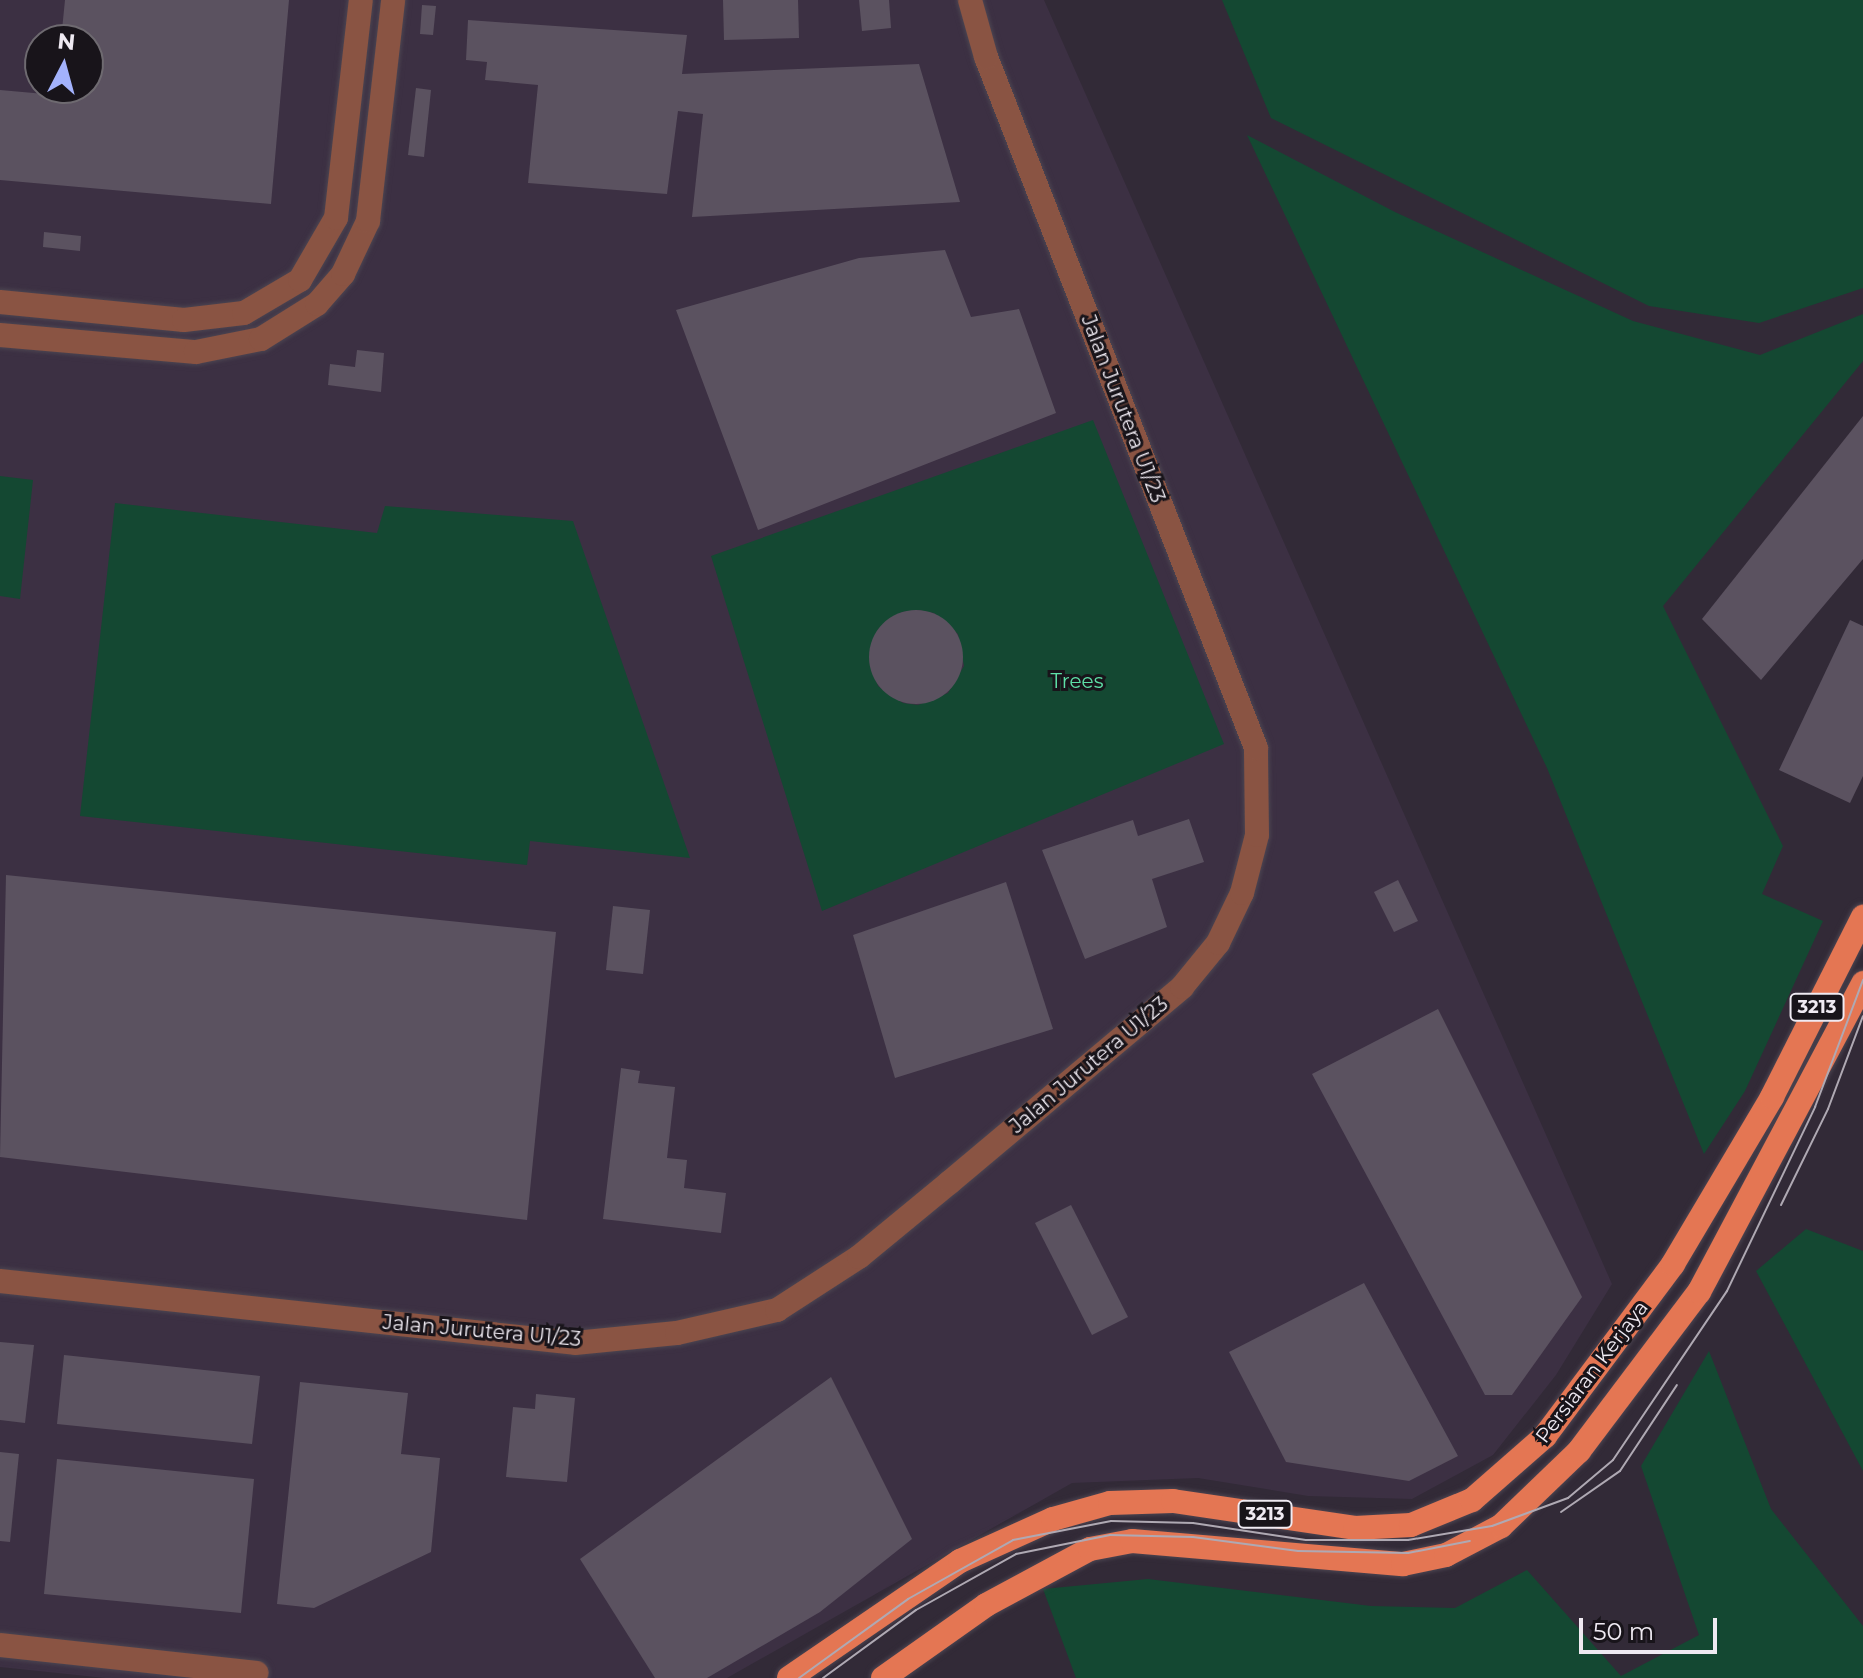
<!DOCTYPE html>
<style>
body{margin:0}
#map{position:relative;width:1863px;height:1678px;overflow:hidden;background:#322a37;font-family:Montserrat,sans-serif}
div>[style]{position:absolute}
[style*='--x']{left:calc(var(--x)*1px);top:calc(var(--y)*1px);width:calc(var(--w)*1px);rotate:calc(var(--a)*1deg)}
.built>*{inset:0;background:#3c3043}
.green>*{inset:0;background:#144832}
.building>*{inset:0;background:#5b5260}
.round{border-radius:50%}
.roads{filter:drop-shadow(0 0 2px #4c4551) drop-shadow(0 0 2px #4c4551)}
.minor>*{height:24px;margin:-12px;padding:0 12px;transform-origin:12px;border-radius:12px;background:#8a5443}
.major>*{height:24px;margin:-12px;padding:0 12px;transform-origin:12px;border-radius:12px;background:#e47653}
.tram>*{height:2px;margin:-1px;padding:0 1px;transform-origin:1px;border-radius:1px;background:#afa9b3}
span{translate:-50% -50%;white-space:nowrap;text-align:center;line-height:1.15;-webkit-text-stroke:6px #18141a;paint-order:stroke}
.shield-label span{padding:2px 6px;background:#18141a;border:2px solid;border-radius:6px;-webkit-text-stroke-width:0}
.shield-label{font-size:18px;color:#efeaf2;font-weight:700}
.street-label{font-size:20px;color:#efeaf2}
.park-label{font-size:20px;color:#5ee0a7}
.north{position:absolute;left:24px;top:24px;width:80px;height:80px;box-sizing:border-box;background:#18141a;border:2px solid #6e6a70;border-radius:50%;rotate:6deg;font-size:22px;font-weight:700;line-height:32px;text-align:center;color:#efeaf2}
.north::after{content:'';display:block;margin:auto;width:28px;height:36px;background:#a3b2fc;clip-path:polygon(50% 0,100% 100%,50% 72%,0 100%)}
.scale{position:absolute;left:1579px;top:1618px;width:138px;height:36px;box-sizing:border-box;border:4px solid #efeaf2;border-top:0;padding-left:10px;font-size:24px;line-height:28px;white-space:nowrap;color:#efeaf2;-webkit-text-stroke:6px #18141a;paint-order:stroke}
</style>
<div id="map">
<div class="built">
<div style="clip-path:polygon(evenodd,0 0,1044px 0,1612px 1284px,1556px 1375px,1493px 1455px,1412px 1499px,1308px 1496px,1198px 1478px,1072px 1483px,727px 1678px,105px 1678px,0 1667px,0 0,40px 40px,88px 40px,88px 88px,40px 88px,40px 40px)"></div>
</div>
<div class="green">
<div style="clip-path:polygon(1222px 0,1863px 0,1863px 288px,1759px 323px,1649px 306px,1271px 118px)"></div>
<div style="clip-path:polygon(1247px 135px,1395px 212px,1633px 321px,1760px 355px,1863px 314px,1863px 361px,1663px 606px,1783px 846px,1762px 894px,1823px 921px,1745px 1091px,1704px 1154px,1547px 768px)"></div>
<div style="clip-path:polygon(evenodd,1093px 420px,1224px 744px,822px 911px,711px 556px,1093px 420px,918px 610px,934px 613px,958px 634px,964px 666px,948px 693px,918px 705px,903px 703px,878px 686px,869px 657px,878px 629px,902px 612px,918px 610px)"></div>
<div style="clip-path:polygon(0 476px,33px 480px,20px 599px,0 596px)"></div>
<div style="clip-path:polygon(115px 503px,377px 533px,385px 506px,573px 521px,690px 858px,530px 841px,527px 865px,80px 816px)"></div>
<div style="clip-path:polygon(1806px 1229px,1863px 1251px,1863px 1471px,1756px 1271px)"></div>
<div style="clip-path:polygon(1709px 1351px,1771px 1509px,1863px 1626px,1863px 1678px,1076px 1678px,1043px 1589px,1148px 1579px,1371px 1606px,1455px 1608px,1527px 1570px,1621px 1676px,1699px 1635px,1641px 1466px)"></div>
</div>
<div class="building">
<div style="clip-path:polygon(65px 0,289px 0,271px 204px,0 180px,0 90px,56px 95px,57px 88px,88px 88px,88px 40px,61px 40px)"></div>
<div style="clip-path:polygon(723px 0,798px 0,799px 38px,724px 40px)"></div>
<div style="clip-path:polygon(859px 0,889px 0,891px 28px,862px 31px)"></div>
<div style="clip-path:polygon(422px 5px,436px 6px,433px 35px,420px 34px)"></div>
<div style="clip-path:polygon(468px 20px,687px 35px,682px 74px,919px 64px,960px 202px,692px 217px,703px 114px,678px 111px,667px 194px,528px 183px,538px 85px,485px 80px,487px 62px,466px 60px)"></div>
<div style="clip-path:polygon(416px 88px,431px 90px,424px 157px,408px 155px)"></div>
<div style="clip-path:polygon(44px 232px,81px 236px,80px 251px,43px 247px)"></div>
<div style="clip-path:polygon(945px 250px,971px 317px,1019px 309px,1056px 413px,758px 530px,676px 310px,859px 258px)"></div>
<div style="clip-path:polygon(357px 350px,384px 353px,381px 392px,328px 385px,330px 364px,355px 367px)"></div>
<div style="clip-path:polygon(1863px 416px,1863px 559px,1761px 680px,1702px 619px)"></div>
<div class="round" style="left:869px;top:610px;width:94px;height:94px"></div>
<div style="clip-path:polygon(1850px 620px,1863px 626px,1863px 776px,1850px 803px,1779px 770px)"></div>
<div style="clip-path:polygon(1189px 819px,1204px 862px,1152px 879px,1167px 927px,1085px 959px,1042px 850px,1133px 820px,1138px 836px)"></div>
<div style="clip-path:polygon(6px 875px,556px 932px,527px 1220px,0 1157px)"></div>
<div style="clip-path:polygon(1398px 880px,1418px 921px,1394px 932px,1374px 892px)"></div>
<div style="clip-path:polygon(1006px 882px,1053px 1029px,895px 1078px,853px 935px)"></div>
<div style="clip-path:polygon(613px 906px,650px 910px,643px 974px,606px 970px)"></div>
<div style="clip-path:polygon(1438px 1009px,1582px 1297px,1512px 1395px,1485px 1395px,1312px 1074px)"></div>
<div style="clip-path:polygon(621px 1068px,640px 1071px,638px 1083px,675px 1087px,667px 1158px,687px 1160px,684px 1188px,726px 1193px,721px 1233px,603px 1219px)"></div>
<div style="clip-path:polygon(1071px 1205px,1128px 1317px,1092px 1335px,1035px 1223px)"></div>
<div style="clip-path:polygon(1364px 1283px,1458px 1456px,1409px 1481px,1286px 1462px,1229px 1352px)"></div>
<div style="clip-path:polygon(0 1342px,34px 1345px,25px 1423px,0 1420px)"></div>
<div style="clip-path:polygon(64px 1355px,260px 1376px,252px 1444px,57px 1424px)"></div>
<div style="clip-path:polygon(831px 1377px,912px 1539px,820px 1612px,707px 1678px,655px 1678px,580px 1559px)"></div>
<div style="clip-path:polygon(300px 1382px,408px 1393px,401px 1454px,440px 1458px,431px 1552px,314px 1608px,277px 1604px)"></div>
<div style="clip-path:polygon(536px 1394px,575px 1398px,567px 1482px,506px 1477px,513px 1407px,535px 1409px)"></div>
<div style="clip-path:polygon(0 1452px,19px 1454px,10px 1542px,0 1541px)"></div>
<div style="clip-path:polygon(57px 1459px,254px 1479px,241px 1613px,44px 1594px)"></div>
</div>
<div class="roads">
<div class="minor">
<div style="--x:0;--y:302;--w:185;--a:5.6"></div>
<div style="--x:184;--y:320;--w:60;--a:-6.7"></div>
<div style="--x:244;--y:313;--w:65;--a:-30.5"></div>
<div style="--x:300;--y:280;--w:72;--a:-59.9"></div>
<div style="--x:336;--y:218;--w:219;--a:-83.5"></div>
<div style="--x:0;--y:335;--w:197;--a:5"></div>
<div style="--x:196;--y:352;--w:66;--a:-11.3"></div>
<div style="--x:261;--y:339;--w:66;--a:-32"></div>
<div style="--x:317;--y:304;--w:40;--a:-49"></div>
<div style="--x:343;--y:274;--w:59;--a:-64.7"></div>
<div style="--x:368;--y:221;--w:222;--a:-83.5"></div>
<div style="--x:0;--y:1281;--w:578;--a:6.15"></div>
<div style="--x:575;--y:1343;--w:102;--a:-5.6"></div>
<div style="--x:677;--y:1333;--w:103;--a:-13"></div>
<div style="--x:777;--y:1310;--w:98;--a:-32.9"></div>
<div style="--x:859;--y:1257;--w:118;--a:-39.5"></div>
<div style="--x:950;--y:1182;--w:303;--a:-40"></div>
<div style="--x:1182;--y:987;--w:57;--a:-50.7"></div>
<div style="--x:1218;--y:943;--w:55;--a:-64.4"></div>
<div style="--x:1242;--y:893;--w:60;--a:-75.5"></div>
<div style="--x:1257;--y:835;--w:87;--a:-90.7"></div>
<div style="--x:1256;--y:748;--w:742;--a:-111.34"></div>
<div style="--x:986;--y:57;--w:59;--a:-105.7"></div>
<div style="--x:0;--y:1645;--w:258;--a:6.2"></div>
</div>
<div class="major">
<div style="--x:789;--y:1678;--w:207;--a:-34.4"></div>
<div style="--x:960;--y:1561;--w:102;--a:-24.3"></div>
<div style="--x:1053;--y:1519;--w:59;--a:-15.7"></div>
<div style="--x:1110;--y:1503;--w:63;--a:-1.8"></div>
<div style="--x:1173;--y:1501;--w:184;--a:8.4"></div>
<div style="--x:1355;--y:1528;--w:56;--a:-3.1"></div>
<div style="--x:1411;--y:1525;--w:66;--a:-22.3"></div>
<div style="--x:1472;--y:1500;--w:97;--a:-41.2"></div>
<div style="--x:1545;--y:1436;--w:214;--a:-53.3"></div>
<div style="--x:1673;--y:1264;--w:194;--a:-59.3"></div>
<div style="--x:1772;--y:1097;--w:202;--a:-63.2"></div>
<div style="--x:883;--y:1678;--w:126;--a:-35.3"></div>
<div style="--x:986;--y:1605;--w:118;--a:-28.3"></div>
<div style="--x:1090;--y:1549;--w:43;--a:-10.8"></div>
<div style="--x:1132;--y:1541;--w:272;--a:4.9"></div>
<div style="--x:1403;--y:1564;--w:44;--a:-11.8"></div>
<div style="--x:1446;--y:1555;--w:62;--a:-27.8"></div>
<div style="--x:1501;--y:1526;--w:108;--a:-43.9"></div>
<div style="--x:1579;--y:1451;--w:199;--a:-53"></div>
<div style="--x:1699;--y:1292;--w:350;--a:-62"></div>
</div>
</div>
<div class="tram">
<div style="--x:1781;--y:1205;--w:107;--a:-63.9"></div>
<div style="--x:1828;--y:1109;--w:99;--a:-69.4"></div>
<div style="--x:1561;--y:1512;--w:72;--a:-34.8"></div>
<div style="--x:1620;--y:1471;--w:103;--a:-56.5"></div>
<div style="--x:799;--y:1678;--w:135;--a:-35.9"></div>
<div style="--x:908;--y:1599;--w:120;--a:-29.3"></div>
<div style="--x:1013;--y:1540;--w:100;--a:-11"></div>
<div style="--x:1111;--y:1521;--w:82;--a:1.4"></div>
<div style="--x:1193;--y:1523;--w:114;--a:8.6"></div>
<div style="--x:1306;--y:1540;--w:102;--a:0"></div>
<div style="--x:1408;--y:1540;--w:85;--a:-9.5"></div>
<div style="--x:1492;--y:1526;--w:81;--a:-20.2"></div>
<div style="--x:1568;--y:1498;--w:59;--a:-40.2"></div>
<div style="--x:1613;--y:1460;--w:204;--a:-56"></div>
<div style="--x:1727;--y:1291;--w:204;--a:-64.4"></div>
<div style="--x:1815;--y:1107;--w:136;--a:-69.3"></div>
<div style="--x:823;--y:1678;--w:115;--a:-36.2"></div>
<div style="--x:916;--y:1610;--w:115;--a:-29.2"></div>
<div style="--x:1016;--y:1554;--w:96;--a:-11.4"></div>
<div style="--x:1110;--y:1535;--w:83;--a:1.4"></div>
<div style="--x:1193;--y:1537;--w:106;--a:7.6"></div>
<div style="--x:1298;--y:1551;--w:110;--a:1"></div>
<div style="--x:1408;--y:1553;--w:63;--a:-11"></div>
</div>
<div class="shield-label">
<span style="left:1817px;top:1007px">3213</span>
<span style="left:1265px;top:1514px">3213</span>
</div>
<div class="street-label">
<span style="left:1123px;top:409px;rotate:69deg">Jalan Jurutera U1/23</span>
<span style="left:1089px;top:1065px;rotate:-40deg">Jalan Jurutera U1/23</span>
<span style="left:482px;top:1331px;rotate:5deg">Jalan Jurutera U1/23</span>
<span style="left:1592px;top:1372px;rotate:-53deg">Persiaran Kerjaya</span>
</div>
<div class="park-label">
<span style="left:1077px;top:681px">Trees</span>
</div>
<div class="north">N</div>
<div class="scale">50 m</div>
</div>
